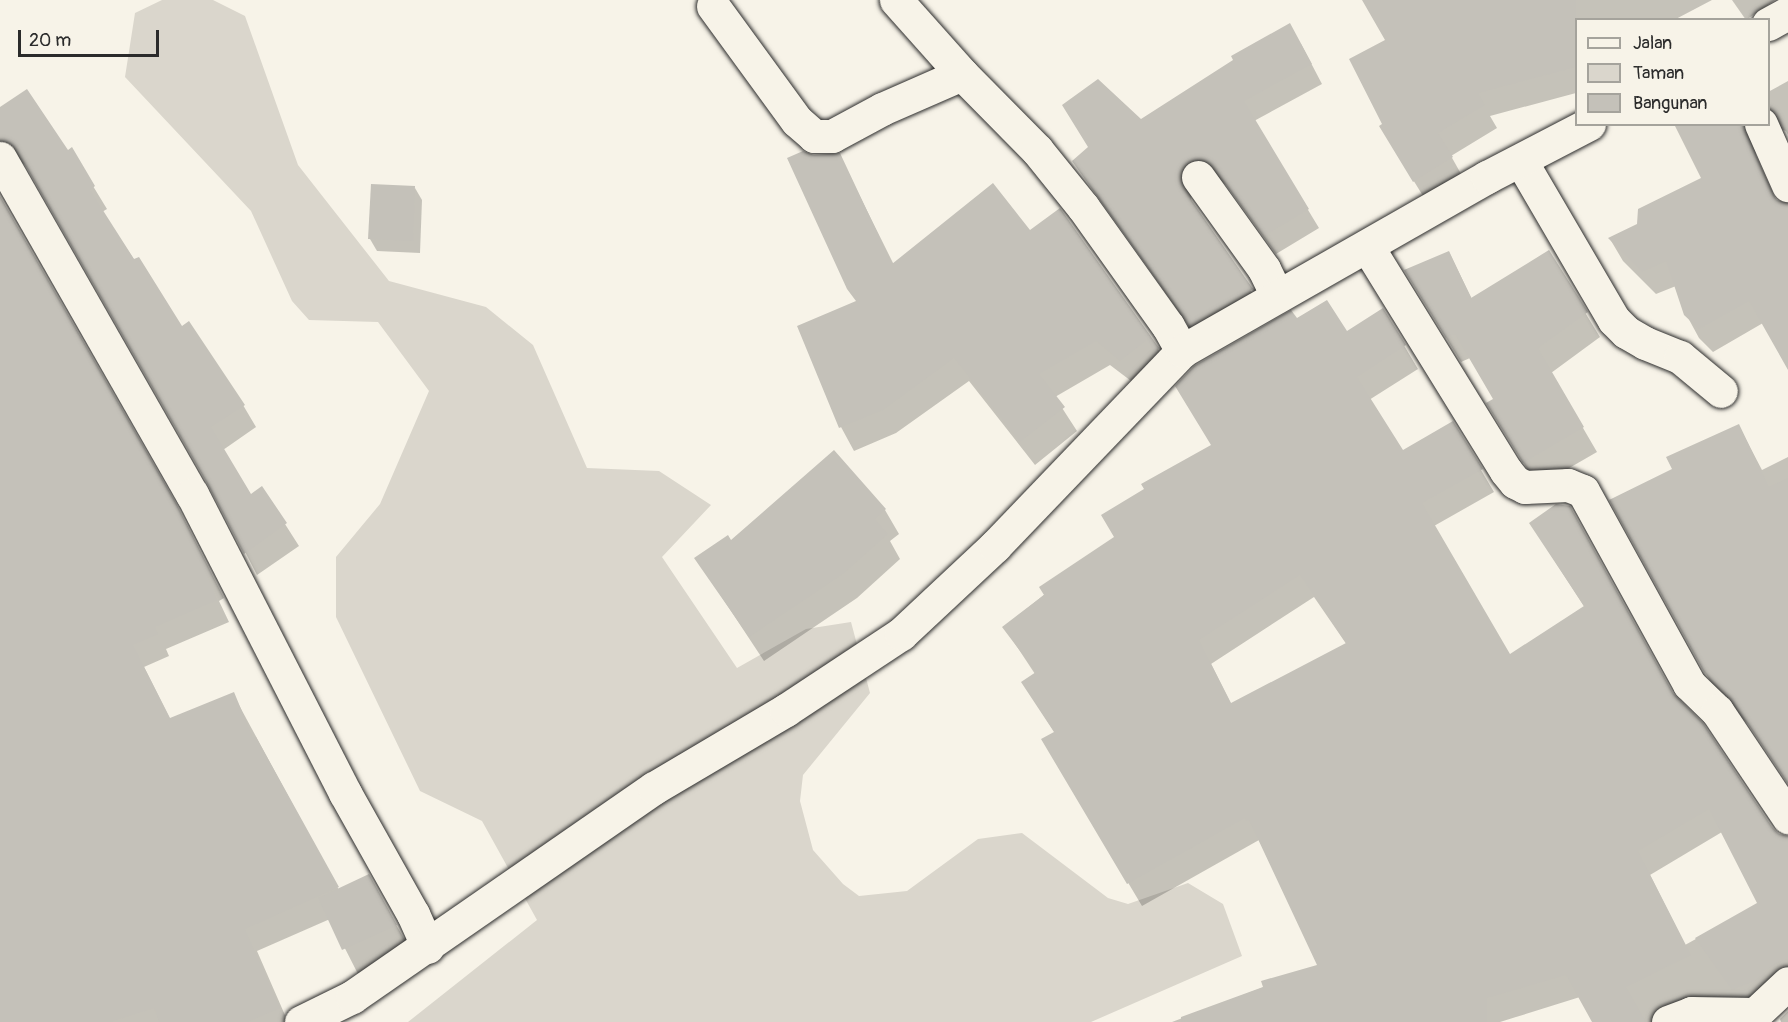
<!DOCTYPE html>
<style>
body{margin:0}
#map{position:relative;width:1788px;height:1022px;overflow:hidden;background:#f7f3e8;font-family:Pangolin,sans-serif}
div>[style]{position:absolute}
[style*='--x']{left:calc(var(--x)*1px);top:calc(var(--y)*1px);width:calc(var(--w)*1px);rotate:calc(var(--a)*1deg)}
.green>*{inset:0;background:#dad6cc}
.shadow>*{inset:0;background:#0003}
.building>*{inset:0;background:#c4c1b9}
.roads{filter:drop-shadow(0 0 2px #2b2b2b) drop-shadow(0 0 2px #2b2b2b)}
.minor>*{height:33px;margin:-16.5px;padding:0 16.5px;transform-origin:16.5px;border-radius:16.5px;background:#f7f3e8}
span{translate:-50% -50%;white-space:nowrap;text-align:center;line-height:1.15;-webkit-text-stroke:4.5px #f7f3e8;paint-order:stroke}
.legend{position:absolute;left:1575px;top:18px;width:195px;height:108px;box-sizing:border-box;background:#f7f3e8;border:2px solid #a5a39c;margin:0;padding:8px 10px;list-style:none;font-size:18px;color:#2b2b2b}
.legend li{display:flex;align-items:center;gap:12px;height:30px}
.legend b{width:30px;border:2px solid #a5a39c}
.scale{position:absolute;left:18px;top:30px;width:141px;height:27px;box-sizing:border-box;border:3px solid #2b2b2b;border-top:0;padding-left:8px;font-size:18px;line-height:21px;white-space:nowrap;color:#2b2b2b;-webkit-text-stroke:4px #f7f3e8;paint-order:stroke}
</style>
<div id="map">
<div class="green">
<div style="clip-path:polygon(162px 0,213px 0,245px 16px,298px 165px,389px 281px,486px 307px,533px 345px,587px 468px,659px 471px,711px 505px,662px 557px,737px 668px,806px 629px,851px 622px,870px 693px,803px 775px,800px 801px,813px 850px,843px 884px,859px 896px,907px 891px,978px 839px,1022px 833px,1108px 898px,1128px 904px,1188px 883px,1223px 904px,1242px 956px,1091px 1022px,408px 1022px,537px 920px,482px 821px,420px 791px,336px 617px,336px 557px,380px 504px,429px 391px,378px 322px,309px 320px,292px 301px,251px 211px,125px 77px,135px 13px)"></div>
</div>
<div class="shadow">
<div style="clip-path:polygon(1364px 0,1712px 0,1674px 20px,1576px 20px,1576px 93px,1490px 116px,1497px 128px,1451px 156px,1465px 181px,1428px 204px,1394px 149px,1384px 124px,1387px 40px)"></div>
<div style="clip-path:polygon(1732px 0,1775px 0,1746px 20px)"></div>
<div style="clip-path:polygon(1301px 44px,1322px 84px,1254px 121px,1319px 228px,1276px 254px,1226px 185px,1219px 179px,1192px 188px,1191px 202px,1263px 309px,1201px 344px,1074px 161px,1141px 121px)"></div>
<div style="clip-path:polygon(1788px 81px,1788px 135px,1786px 131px,1778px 128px,1755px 145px,1756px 155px,1777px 202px,1788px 205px,1788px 367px,1763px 323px,1713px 352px,1699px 338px,1686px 314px,1676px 286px,1656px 294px,1623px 261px,1610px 239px,1639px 225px,1703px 179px,1685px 124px,1768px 124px,1768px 92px)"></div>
<div style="clip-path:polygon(0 109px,67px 152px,71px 150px,107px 209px,102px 212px,181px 329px,243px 405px,256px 427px,223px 450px,251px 496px,262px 488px,299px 546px,257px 575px,210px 484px,31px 171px,24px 164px,14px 161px,0 167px)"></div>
<div style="clip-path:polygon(839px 154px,894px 265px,1030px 232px,1158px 349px,1171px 373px,1135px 384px,1110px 365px,1055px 397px,1077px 431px,1035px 465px,969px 381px,896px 433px,854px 451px,841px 427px,857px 303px,814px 156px)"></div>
<div style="clip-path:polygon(415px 188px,422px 200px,420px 253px,377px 251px,370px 239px)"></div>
<div style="clip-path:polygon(0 199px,188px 527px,224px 598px,219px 601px,229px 622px,166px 649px,169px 656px,144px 667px,170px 719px,233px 694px,339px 890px,368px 876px,410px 949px,358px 974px,330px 919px,257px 951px,288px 1022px,0 1022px)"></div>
<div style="clip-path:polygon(1449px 252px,1472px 299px,1548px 252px,1600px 337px,1551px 373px,1597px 452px,1538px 486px,1502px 428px,1495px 400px,1470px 358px,1461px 362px,1420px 295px)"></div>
<div style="clip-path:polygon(evenodd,1383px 310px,1418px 369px,1369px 400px,1402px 452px,1481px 470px,1494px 492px,1434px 526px,1510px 656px,1585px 608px,1531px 524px,1673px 696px,1772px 829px,1780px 835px,1788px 837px,1788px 994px,1690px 1022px,1594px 1022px,1580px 997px,1500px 1022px,1172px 1022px,1319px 966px,1259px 840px,1142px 906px,1056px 762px,1055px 733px,1023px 683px,1035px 674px,1004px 627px,1116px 537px,1146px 490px,1212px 446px,1297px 320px,1346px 333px,1383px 310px,1314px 597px,1347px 645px,1231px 704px,1211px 664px,1314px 597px,1383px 310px,1722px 832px,1759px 904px,1685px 945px,1650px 875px,1722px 832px)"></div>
<div style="clip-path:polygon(1739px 426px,1762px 470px,1788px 457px,1788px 784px,1748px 724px,1719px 696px,1705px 672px,1674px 470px)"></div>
<div style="clip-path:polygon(834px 452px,885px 510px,899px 534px,890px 541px,900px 559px,857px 598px,764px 661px,696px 558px,731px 542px)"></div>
<div style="clip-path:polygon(1788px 1011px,1788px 1022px,1781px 1022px,1780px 1019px)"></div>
</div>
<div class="building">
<div style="clip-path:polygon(1362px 0,1576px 0,1576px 67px,1478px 93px,1485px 105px,1438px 133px,1453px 157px,1413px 182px,1379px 126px,1382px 124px,1349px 59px,1385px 40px)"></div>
<div style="clip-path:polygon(1290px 23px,1312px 64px,1244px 101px,1309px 209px,1264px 236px,1213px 166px,1206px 160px,1197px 158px,1187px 162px,1181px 169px,1179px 178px,1183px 188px,1253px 289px,1189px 325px,1072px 161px,1088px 147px,1062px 105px,1098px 79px,1141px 119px,1233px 60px,1231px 56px)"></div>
<div style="clip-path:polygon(27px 89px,68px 150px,72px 147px,95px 186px,90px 190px,134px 259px,139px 257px,182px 326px,189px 321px,245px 405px,211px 427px,251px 494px,262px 486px,287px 523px,244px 554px,208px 485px,16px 149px,9px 142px,0 139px,0 107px)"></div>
<div style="clip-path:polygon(1674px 124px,1743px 124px,1771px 193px,1777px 200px,1788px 203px,1788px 370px,1749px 301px,1699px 329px,1684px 315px,1666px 261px,1642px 272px,1608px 238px,1637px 224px,1638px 209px,1701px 178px)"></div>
<div style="clip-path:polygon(803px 151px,814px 155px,840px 153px,892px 264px,993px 183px,1030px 230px,1060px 208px,1159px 348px,1155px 353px,1147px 340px,1120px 361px,1096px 341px,1039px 374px,1065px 407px,1020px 442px,954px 358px,883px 410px,839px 428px,797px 326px,856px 301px,847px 289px,787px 158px)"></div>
<div style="clip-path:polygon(371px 184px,415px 186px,413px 241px,368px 239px)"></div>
<div style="clip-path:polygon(0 196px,176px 503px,212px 575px,208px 578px,217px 600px,155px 627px,158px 634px,133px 645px,170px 718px,234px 692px,253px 738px,256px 737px,339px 887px,245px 929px,280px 1008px,248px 1022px,159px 1022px,154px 1008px,110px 1022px,0 1022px)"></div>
<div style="clip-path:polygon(1549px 250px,1588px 312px,1538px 348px,1584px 427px,1523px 463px,1486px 403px,1493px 399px,1455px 334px,1446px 338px,1404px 270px,1449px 251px,1471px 298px)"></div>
<div style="clip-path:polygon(evenodd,1327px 300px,1347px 331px,1383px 308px,1406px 345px,1357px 377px,1403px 450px,1453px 421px,1483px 469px,1422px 503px,1510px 654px,1584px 606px,1529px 523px,1556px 504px,1570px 506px,1673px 693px,1703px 723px,1772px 827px,1779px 834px,1788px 836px,1788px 963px,1786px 959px,1763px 971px,1766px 976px,1732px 990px,1695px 938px,1757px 903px,1709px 809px,1638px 851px,1691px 955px,1626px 987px,1646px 1022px,1592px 1022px,1566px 975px,1487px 998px,1487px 1022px,1181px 1022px,1181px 1017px,1263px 987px,1261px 981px,1317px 965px,1249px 820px,1246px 821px,1245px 818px,1127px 884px,1041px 739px,1054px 732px,1021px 682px,1036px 672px,1002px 627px,1044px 595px,1039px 587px,1114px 537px,1101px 515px,1144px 489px,1141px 484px,1211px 445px,1175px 386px,1194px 366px,1291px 310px,1297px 318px,1327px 300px,1300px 575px,1346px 643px,1231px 703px,1199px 640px,1300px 575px)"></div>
<div style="clip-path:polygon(1739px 424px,1769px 487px,1788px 478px,1788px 783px,1732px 700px,1704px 672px,1609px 500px,1672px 469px,1666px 457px)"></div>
<div style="clip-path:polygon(834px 450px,886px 509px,875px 519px,888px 534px,843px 574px,749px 637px,694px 558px,728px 535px,731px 540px)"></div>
<div style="clip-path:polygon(369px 874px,397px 925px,342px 950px,318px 898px)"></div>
</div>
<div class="roads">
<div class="minor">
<div style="--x:896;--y:0;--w:99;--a:48.3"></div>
<div style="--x:713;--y:6;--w:142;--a:53.9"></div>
<div style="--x:797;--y:121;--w:23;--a:41"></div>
<div style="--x:814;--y:136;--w:18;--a:0"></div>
<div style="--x:832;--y:136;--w:57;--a:-28.4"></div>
<div style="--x:882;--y:109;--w:87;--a:-23.6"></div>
<div style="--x:962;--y:74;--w:107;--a:45.4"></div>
<div style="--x:1037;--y:150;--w:73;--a:51.1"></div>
<div style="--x:1083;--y:207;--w:146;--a:54.5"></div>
<div style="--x:1168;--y:326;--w:29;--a:61"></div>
<div style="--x:1768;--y:24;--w:23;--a:-29"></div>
<div style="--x:1761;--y:124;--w:67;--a:66.1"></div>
<div style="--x:0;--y:158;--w:387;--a:60.3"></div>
<div style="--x:192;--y:494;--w:336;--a:62.9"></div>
<div style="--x:345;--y:793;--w:139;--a:60.7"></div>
<div style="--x:413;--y:914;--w:36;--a:66"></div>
<div style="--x:1521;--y:161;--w:184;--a:59.7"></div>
<div style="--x:1614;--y:320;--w:17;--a:45"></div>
<div style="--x:1626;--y:332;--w:22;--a:30"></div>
<div style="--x:1645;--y:343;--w:38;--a:22"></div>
<div style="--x:1680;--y:357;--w:53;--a:39.7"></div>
<div style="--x:1198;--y:177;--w:113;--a:54.3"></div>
<div style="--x:1264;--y:269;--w:30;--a:64"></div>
<div style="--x:1367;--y:246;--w:264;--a:58.3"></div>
<div style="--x:1506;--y:471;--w:14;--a:51"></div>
<div style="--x:1515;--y:482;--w:11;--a:27"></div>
<div style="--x:1525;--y:487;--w:43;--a:-2.7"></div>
<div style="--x:1568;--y:485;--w:16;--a:22"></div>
<div style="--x:1583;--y:491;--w:220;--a:61.2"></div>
<div style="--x:1689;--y:684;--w:39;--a:44"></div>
<div style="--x:1717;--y:711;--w:128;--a:56.2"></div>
<div style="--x:301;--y:1022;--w:57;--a:-26.1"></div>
<div style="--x:352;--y:997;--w:367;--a:-34.7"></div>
<div style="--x:654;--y:788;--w:153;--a:-30.6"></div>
<div style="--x:786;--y:710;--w:138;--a:-33.5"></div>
<div style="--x:901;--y:634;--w:129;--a:-43.1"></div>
<div style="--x:995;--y:546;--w:270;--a:-46.2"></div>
<div style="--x:1182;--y:351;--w:351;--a:-29.7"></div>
<div style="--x:1487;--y:177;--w:115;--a:-27.5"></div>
<div style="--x:1668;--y:1022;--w:25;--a:-21"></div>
<div style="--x:1691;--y:1013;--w:64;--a:0.9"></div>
<div style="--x:1751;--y:1022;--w:9;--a:-63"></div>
<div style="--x:1755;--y:1014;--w:45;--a:-43.2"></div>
</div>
</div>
<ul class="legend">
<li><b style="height:8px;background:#f7f3e8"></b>Jalan</li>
<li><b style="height:16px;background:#dad6cc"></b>Taman</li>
<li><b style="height:16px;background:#c4c1b9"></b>Bangunan</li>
</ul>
<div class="scale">20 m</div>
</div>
